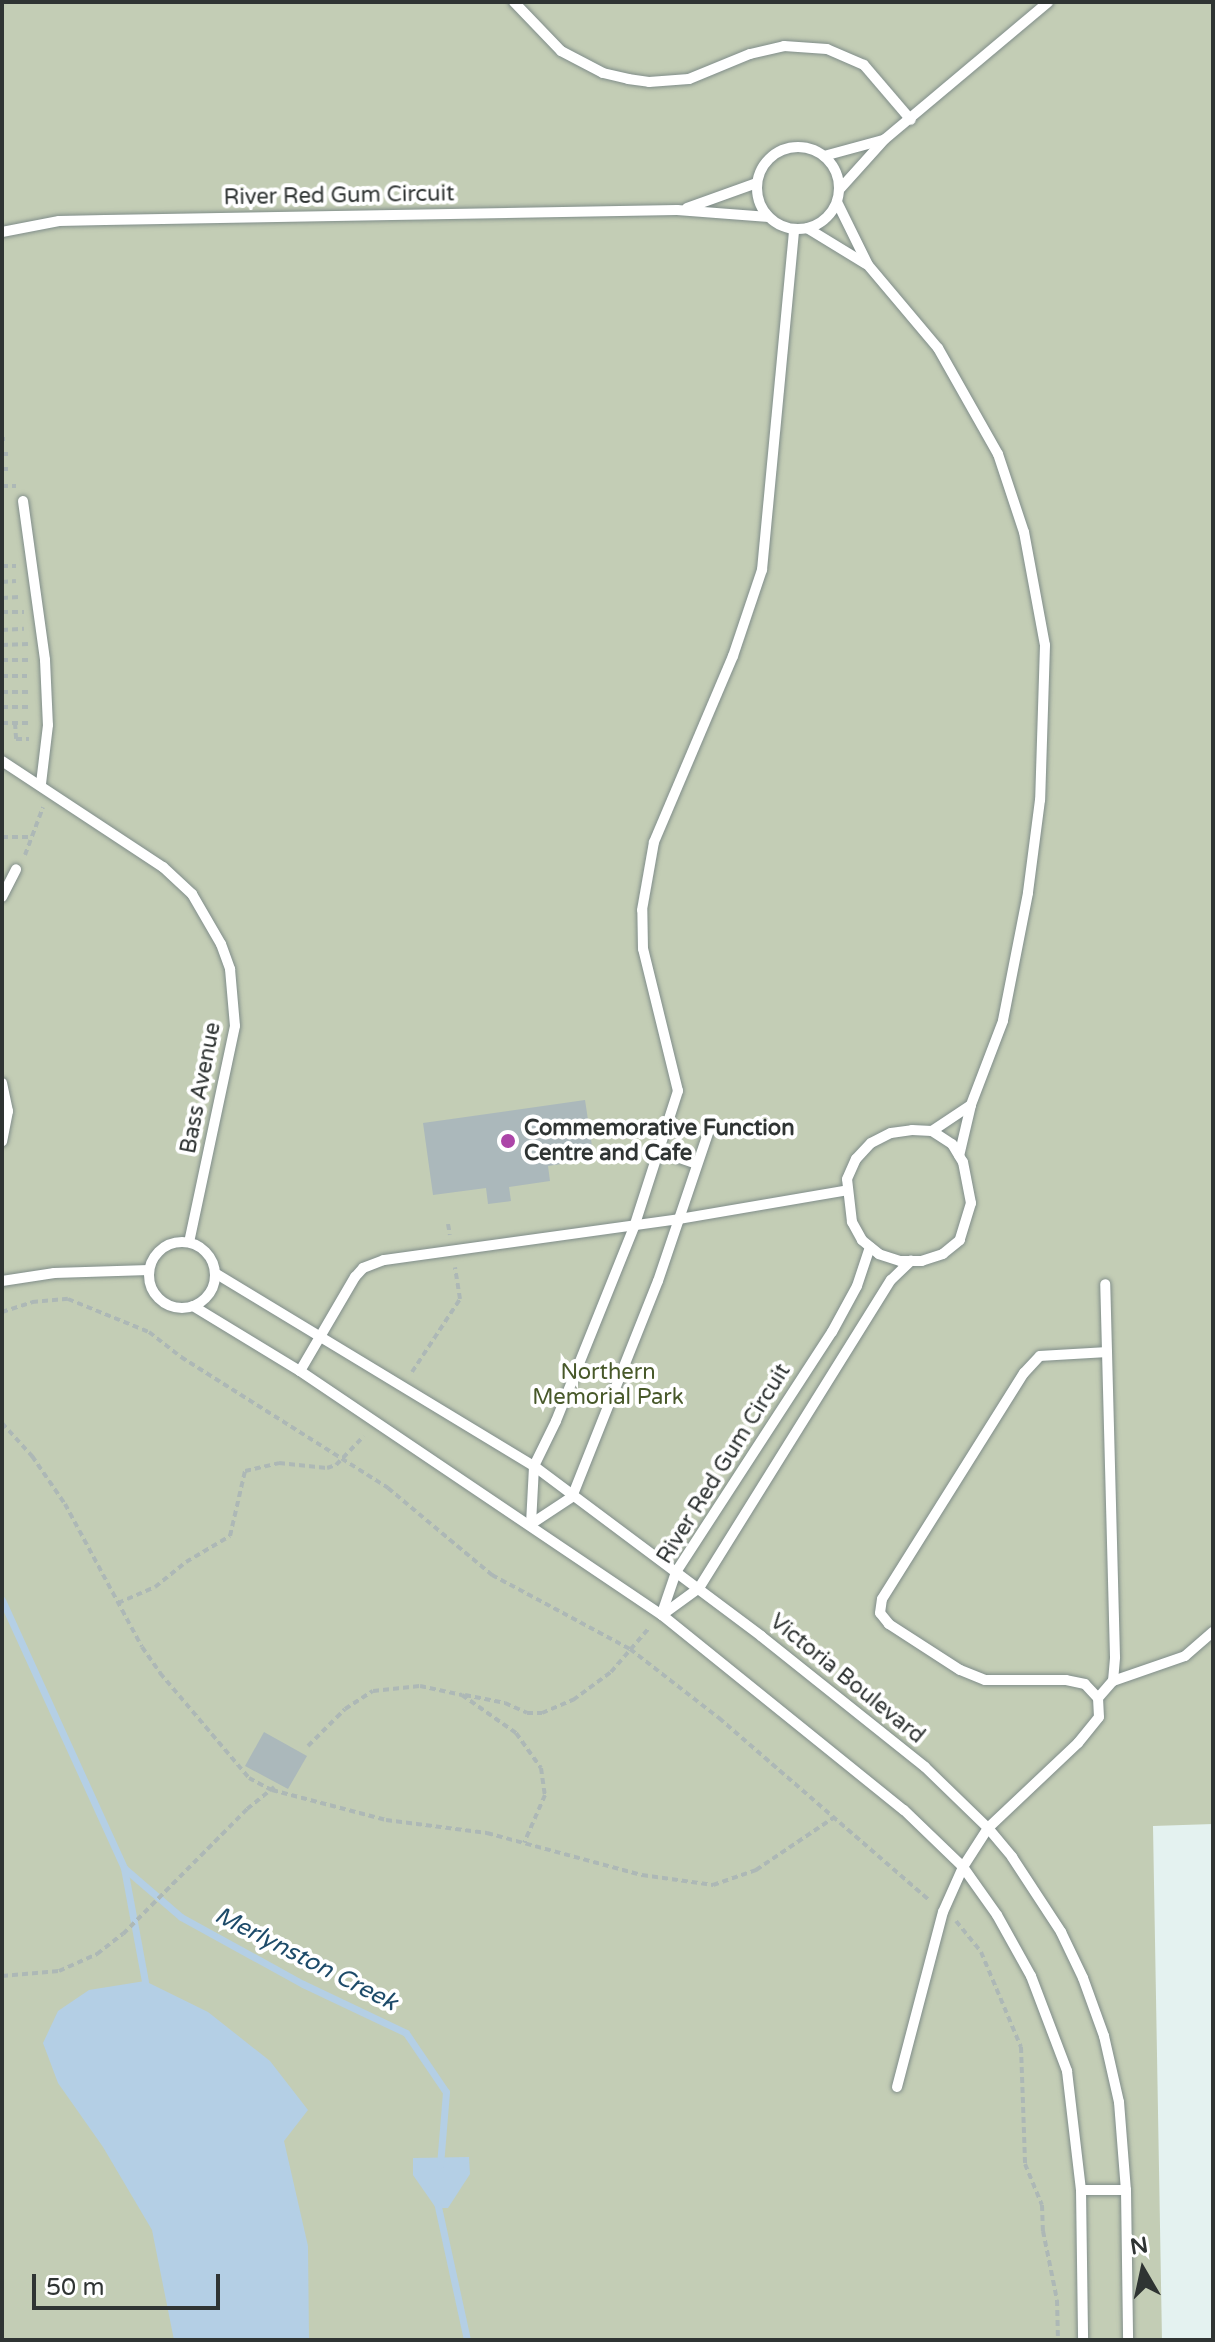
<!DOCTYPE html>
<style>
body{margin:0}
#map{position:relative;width:1215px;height:2342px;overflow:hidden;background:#e4f2f0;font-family:"Varela Round",sans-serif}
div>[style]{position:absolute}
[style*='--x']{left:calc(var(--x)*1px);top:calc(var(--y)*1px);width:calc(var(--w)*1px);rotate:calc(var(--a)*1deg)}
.green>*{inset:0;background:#c3cdb5}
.water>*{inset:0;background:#b4cfe5}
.stream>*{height:7px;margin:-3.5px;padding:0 3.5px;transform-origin:3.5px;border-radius:3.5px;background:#b4cfe5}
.building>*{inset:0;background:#abb8bb}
.path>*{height:4px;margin-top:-2px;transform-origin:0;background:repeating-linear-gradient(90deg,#adb8b6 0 6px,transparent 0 10px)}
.roads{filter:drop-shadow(0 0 2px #808d8a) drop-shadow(0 0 2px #808d8a)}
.lane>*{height:10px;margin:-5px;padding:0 5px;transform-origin:5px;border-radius:5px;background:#fff}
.lane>.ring{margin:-5px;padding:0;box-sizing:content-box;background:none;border:10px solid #fff;border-radius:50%}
.dots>*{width:22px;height:22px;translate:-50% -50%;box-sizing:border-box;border:4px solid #fff;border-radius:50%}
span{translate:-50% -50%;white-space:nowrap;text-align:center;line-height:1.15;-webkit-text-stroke:8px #fff;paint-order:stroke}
.street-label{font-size:22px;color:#2f3433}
.poi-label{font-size:22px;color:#2f3433;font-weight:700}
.left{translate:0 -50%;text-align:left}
.park-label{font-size:22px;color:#48592a}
.water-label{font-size:24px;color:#1d4b6a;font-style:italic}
.frame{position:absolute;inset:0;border:4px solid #2f3433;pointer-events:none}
.north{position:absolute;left:1103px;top:2230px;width:80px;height:80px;-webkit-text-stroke:6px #fff;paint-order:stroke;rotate:351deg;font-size:22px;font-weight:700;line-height:32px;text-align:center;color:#2f3433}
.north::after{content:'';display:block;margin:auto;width:28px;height:36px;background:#2f3433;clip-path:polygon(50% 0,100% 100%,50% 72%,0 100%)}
.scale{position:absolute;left:32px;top:2274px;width:188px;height:36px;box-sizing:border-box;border:4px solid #2f3433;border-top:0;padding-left:10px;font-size:24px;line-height:28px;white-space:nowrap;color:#2f3433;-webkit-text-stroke:6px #fff;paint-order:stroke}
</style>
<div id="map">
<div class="green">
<div style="clip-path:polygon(2px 2px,1213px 2px,1213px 1824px,1153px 1826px,1162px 2340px,2px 2340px)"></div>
</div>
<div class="water">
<div style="clip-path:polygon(145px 1981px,208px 2012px,270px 2061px,308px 2110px,284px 2141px,308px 2246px,309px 2340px,174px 2340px,152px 2230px,103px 2147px,58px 2083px,43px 2043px,58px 2011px,89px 1990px)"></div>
<div style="clip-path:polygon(469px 2157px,470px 2174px,448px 2208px,436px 2208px,413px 2175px,413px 2158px)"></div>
</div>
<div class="stream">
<div style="--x:2;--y:1600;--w:294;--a:65.5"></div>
<div style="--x:124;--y:1868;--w:115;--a:79.5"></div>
<div style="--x:124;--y:1868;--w:75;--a:40.7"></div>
<div style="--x:181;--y:1917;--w:139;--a:28.8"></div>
<div style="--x:303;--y:1984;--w:114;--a:25.4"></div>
<div style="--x:406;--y:2033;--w:71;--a:55.9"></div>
<div style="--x:446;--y:2092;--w:73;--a:94.7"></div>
<div style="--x:437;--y:2202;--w:141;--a:77.7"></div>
</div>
<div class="building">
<div style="clip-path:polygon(585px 1100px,594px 1159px,548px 1166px,550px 1181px,509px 1187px,511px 1201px,488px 1204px,486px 1188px,433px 1195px,423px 1123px)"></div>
<div style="clip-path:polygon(264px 1732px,307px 1756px,288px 1789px,245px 1766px)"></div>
</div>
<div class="path">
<div style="--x:2;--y:422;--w:1;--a:0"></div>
<div style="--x:2;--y:439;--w:3;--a:0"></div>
<div style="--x:2;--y:454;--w:8;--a:0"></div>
<div style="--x:2;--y:469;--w:10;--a:0"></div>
<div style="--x:2;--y:486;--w:14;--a:0"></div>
<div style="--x:2;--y:566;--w:14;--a:0"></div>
<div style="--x:2;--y:582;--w:14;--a:-4"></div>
<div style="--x:2;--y:598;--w:17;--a:-3"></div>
<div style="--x:2;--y:612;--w:22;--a:0"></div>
<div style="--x:2;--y:630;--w:22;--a:-3"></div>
<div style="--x:2;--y:645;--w:26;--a:-2"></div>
<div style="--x:2;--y:660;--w:26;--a:0"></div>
<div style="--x:2;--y:676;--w:25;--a:0"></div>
<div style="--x:2;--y:692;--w:30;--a:0"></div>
<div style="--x:2;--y:707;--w:30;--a:0"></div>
<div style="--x:2;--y:723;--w:28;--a:0"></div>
<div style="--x:15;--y:723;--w:16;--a:86"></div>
<div style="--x:16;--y:739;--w:13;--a:0"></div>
<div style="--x:2;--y:837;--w:30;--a:0"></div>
<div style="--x:25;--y:855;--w:51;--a:-69.4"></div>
<div style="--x:448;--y:1224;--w:11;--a:80"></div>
<div style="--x:2;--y:1312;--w:32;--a:-18"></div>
<div style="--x:32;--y:1302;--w:36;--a:-5"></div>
<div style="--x:68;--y:1299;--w:87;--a:22.2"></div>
<div style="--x:149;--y:1332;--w:41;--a:38"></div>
<div style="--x:181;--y:1357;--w:245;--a:32.3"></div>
<div style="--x:388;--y:1488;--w:136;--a:39.9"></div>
<div style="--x:492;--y:1575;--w:157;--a:28.2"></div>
<div style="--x:630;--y:1649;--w:113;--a:37.8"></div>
<div style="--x:719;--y:1718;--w:279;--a:40.9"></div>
<div style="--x:412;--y:1372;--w:87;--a:-56.7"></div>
<div style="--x:460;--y:1299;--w:32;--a:-99"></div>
<div style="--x:2;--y:1423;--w:45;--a:47.7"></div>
<div style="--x:32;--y:1456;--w:58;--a:55.5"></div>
<div style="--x:65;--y:1504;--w:162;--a:61.7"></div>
<div style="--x:142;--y:1647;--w:32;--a:55"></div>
<div style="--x:160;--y:1673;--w:138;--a:49.7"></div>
<div style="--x:249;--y:1778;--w:26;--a:28"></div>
<div style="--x:272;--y:1790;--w:118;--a:14.7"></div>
<div style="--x:386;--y:1820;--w:102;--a:7.3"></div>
<div style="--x:487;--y:1833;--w:161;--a:15.2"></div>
<div style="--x:642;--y:1875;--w:72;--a:8"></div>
<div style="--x:713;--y:1885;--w:46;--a:-19.2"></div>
<div style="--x:756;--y:1870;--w:93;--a:-34"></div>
<div style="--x:118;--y:1603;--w:40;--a:-23.4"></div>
<div style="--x:155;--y:1587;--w:40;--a:-39"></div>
<div style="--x:186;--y:1562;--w:51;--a:-30.6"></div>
<div style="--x:230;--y:1536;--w:67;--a:-77"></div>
<div style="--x:245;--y:1471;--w:35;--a:-13"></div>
<div style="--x:279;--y:1463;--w:48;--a:5.9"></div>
<div style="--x:327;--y:1468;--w:9;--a:-18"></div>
<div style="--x:336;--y:1465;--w:40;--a:-46"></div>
<div style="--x:465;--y:1695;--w:41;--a:11.3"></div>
<div style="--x:505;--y:1703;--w:24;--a:24"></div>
<div style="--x:527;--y:1713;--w:15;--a:0"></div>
<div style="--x:542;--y:1713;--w:34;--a:-23"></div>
<div style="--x:573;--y:1700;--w:47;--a:-36.4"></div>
<div style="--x:611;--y:1672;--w:58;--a:-49.2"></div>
<div style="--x:308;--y:1746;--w:52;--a:-45"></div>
<div style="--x:345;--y:1709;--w:33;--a:-33"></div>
<div style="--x:373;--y:1691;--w:47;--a:-6.1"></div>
<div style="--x:420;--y:1686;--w:43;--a:12.1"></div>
<div style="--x:462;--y:1695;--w:66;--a:35.1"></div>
<div style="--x:516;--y:1733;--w:43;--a:54.5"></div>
<div style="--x:541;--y:1768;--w:27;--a:82"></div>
<div style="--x:545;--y:1795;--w:52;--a:113.6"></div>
<div style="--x:956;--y:1921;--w:40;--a:51"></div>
<div style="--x:981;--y:1952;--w:103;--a:67.2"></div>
<div style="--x:1021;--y:2047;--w:117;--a:88"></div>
<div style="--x:1025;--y:2164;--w:44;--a:67.5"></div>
<div style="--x:1042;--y:2205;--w:26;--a:88"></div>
<div style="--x:1043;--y:2231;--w:70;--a:78.5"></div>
<div style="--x:1057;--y:2300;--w:40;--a:88.6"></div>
<div style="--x:2;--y:1976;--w:57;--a:-5"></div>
<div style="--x:59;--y:1971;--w:42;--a:-24.1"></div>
<div style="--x:97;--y:1954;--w:33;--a:-38"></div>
<div style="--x:123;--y:1934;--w:176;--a:-45.2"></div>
<div style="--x:247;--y:1809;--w:35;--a:-39"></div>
</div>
<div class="roads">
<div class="lane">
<div style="--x:514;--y:2;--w:68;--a:46.2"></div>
<div style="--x:561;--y:51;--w:47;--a:27.6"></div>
<div style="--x:603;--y:73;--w:26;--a:13"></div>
<div style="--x:628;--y:79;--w:21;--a:8"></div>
<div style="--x:649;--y:82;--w:40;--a:-4.3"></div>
<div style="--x:689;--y:79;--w:66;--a:-22.3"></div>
<div style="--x:750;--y:54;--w:35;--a:-13"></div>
<div style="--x:784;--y:46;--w:43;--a:4"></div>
<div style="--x:827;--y:49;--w:40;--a:23.4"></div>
<div style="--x:864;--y:65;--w:72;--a:49.5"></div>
<div class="ring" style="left:757px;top:147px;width:72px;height:72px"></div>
<div style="--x:824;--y:156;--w:61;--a:-15.2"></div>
<div style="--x:839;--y:190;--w:69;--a:-48"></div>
<div style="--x:885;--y:139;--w:213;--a:-40"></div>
<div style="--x:837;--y:202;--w:70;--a:63.8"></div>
<div style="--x:868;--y:265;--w:109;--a:49.9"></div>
<div style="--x:938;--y:348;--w:122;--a:60.5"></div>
<div style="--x:998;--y:454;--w:82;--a:71.6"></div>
<div style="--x:1024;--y:532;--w:115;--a:79.5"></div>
<div style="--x:1045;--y:645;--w:155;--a:91.8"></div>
<div style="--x:1040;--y:800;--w:94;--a:97.4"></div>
<div style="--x:1028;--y:893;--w:130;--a:101.1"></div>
<div style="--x:1003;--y:1021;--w:90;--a:110.9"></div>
<div style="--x:971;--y:1105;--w:52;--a:103.2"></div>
<div style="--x:687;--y:208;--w:74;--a:-19.7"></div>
<div style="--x:807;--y:228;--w:69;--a:31.4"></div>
<div style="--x:2;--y:232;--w:58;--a:-10.9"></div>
<div style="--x:59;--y:221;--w:46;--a:-1.2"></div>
<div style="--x:105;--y:220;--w:572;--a:-1"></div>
<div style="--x:677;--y:210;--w:92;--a:4.4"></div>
<div style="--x:23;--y:501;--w:161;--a:82.1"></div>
<div style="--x:45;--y:660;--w:65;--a:87.4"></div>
<div style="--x:48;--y:725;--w:59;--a:96.8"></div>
<div style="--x:2;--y:761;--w:193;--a:33.4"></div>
<div style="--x:163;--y:867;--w:40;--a:43"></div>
<div style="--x:192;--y:894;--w:58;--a:59.9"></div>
<div style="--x:221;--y:944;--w:27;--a:70"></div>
<div style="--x:230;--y:969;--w:57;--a:85"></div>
<div style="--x:235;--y:1026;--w:221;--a:102"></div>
<div style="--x:2;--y:897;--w:31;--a:-63"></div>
<div style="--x:2;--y:1083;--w:29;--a:78"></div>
<div style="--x:8;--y:1111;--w:31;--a:101"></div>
<div style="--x:912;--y:1130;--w:20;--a:3"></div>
<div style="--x:932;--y:1131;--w:24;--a:33"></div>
<div style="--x:952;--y:1144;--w:21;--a:59"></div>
<div style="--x:963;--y:1162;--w:42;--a:79"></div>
<div style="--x:971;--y:1203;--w:39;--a:107"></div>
<div style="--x:960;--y:1240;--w:22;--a:141"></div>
<div style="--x:943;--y:1254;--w:22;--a:162"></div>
<div style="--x:922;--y:1261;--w:22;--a:180"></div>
<div style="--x:900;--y:1261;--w:22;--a:-162"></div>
<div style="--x:879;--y:1254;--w:22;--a:-141"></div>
<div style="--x:862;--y:1240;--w:21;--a:-119"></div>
<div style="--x:852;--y:1222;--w:43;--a:-96.6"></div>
<div style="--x:847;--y:1179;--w:22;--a:-66"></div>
<div style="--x:856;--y:1159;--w:22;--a:-47"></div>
<div style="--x:871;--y:1143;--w:22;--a:-27"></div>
<div style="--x:891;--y:1133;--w:21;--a:-8"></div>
<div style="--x:932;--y:1131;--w:47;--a:-33.7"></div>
<div style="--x:656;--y:1150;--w:43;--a:18.9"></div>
<div class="ring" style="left:149px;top:1242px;width:56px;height:56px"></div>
<div style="--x:215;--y:1273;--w:373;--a:31.2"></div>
<div style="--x:534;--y:1466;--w:284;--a:36.8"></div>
<div style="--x:761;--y:1636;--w:210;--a:38.6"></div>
<div style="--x:925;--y:1767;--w:88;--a:44.1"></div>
<div style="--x:988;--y:1828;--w:38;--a:50"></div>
<div style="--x:1012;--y:1857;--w:90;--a:56.8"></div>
<div style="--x:1061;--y:1932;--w:51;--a:64.4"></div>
<div style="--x:1083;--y:1978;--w:62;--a:70.1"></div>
<div style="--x:1104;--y:2036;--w:68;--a:77.2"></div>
<div style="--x:1119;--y:2102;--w:88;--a:85.5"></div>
<div style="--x:1126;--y:2190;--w:150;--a:89.2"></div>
<div style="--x:2;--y:1281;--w:53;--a:-8.7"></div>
<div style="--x:54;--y:1273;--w:95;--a:-1.8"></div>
<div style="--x:193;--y:1306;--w:125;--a:31.3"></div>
<div style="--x:300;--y:1371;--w:437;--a:34"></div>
<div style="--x:662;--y:1615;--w:311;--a:38.9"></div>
<div style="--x:904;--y:1810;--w:82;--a:44"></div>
<div style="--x:963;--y:1867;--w:59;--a:54.7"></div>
<div style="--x:997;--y:1915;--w:70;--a:60.9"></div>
<div style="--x:1031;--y:1976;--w:102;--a:69.2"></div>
<div style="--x:1067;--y:2071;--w:120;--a:83.3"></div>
<div style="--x:1081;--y:2190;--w:150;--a:89.2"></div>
<div style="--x:300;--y:1371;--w:109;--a:-59.7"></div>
<div style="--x:355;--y:1277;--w:12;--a:-48"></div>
<div style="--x:363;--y:1268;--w:22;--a:-21"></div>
<div style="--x:384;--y:1260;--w:298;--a:-7.9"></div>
<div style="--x:679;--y:1219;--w:171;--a:-9.7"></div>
<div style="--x:531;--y:1524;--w:58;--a:-87"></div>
<div style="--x:534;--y:1466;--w:50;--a:-63.9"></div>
<div style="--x:556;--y:1421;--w:212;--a:-68.1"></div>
<div style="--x:635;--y:1224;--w:140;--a:-72.1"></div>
<div style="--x:678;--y:1091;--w:146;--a:-103.8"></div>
<div style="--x:643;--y:949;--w:39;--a:-91"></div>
<div style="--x:642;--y:910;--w:69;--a:-80"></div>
<div style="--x:654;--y:842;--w:202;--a:-67"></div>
<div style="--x:733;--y:656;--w:91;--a:-71.4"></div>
<div style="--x:762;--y:570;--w:342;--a:-84.6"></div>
<div style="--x:531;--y:1524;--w:49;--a:-33.4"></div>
<div style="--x:572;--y:1497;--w:232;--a:-68.3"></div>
<div style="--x:658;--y:1281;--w:159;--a:-71.3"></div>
<div style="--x:662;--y:1613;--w:43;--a:-71.1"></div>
<div style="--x:676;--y:1572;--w:286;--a:-57"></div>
<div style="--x:832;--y:1332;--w:52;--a:-61.5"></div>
<div style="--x:857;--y:1286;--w:41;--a:-71.6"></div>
<div style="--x:662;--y:1615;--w:46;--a:-36.1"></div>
<div style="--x:699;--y:1588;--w:363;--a:-58.1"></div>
<div style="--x:891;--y:1280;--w:28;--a:-44"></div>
<div style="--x:1113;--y:1681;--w:76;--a:-19.1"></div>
<div style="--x:1185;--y:1656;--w:37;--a:-41"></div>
<div style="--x:1098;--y:1698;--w:23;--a:-49"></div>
<div style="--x:1113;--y:1681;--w:24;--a:-85"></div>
<div style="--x:1115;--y:1657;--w:373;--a:-91.5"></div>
<div style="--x:897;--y:2087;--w:181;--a:-75.3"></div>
<div style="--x:943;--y:1912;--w:49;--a:-66"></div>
<div style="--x:963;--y:1867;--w:46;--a:-57.3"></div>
<div style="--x:988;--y:1828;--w:124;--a:-43.4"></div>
<div style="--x:1078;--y:1743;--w:33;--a:-51"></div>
<div style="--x:1099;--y:1717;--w:19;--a:-93"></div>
<div style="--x:1098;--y:1698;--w:19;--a:-133"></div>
<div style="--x:1085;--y:1684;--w:19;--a:-168"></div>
<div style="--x:1066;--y:1680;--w:81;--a:180"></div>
<div style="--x:985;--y:1680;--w:27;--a:-158"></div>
<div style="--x:960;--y:1670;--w:85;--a:-147.1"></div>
<div style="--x:889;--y:1624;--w:14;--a:-129"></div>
<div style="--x:880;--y:1613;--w:14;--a:-82"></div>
<div style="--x:882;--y:1599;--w:267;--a:-57.9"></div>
<div style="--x:1024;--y:1373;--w:23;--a:-47"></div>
<div style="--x:1040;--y:1356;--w:67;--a:-3.4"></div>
<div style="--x:1081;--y:2190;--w:45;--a:0"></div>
</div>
</div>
<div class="dots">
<div style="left:508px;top:1141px;background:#ac45a8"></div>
</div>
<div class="street-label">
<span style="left:339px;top:196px;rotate:-1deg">River Red Gum Circuit</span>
<span style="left:201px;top:1088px;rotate:-79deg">Bass Avenue</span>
<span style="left:724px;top:1464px;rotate:-58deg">River Red Gum Circuit</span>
<span style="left:847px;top:1679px;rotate:39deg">Victoria Boulevard</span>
</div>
<div class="poi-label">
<span class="left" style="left:524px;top:1141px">Commemorative Function<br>Centre and Cafe</span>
</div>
<div class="park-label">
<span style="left:608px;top:1385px">Northern<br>Memorial Park</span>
</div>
<div class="water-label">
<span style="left:306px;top:1959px;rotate:27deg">Merlynston Creek</span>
</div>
<div class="frame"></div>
<div class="north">N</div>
<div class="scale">50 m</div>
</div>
